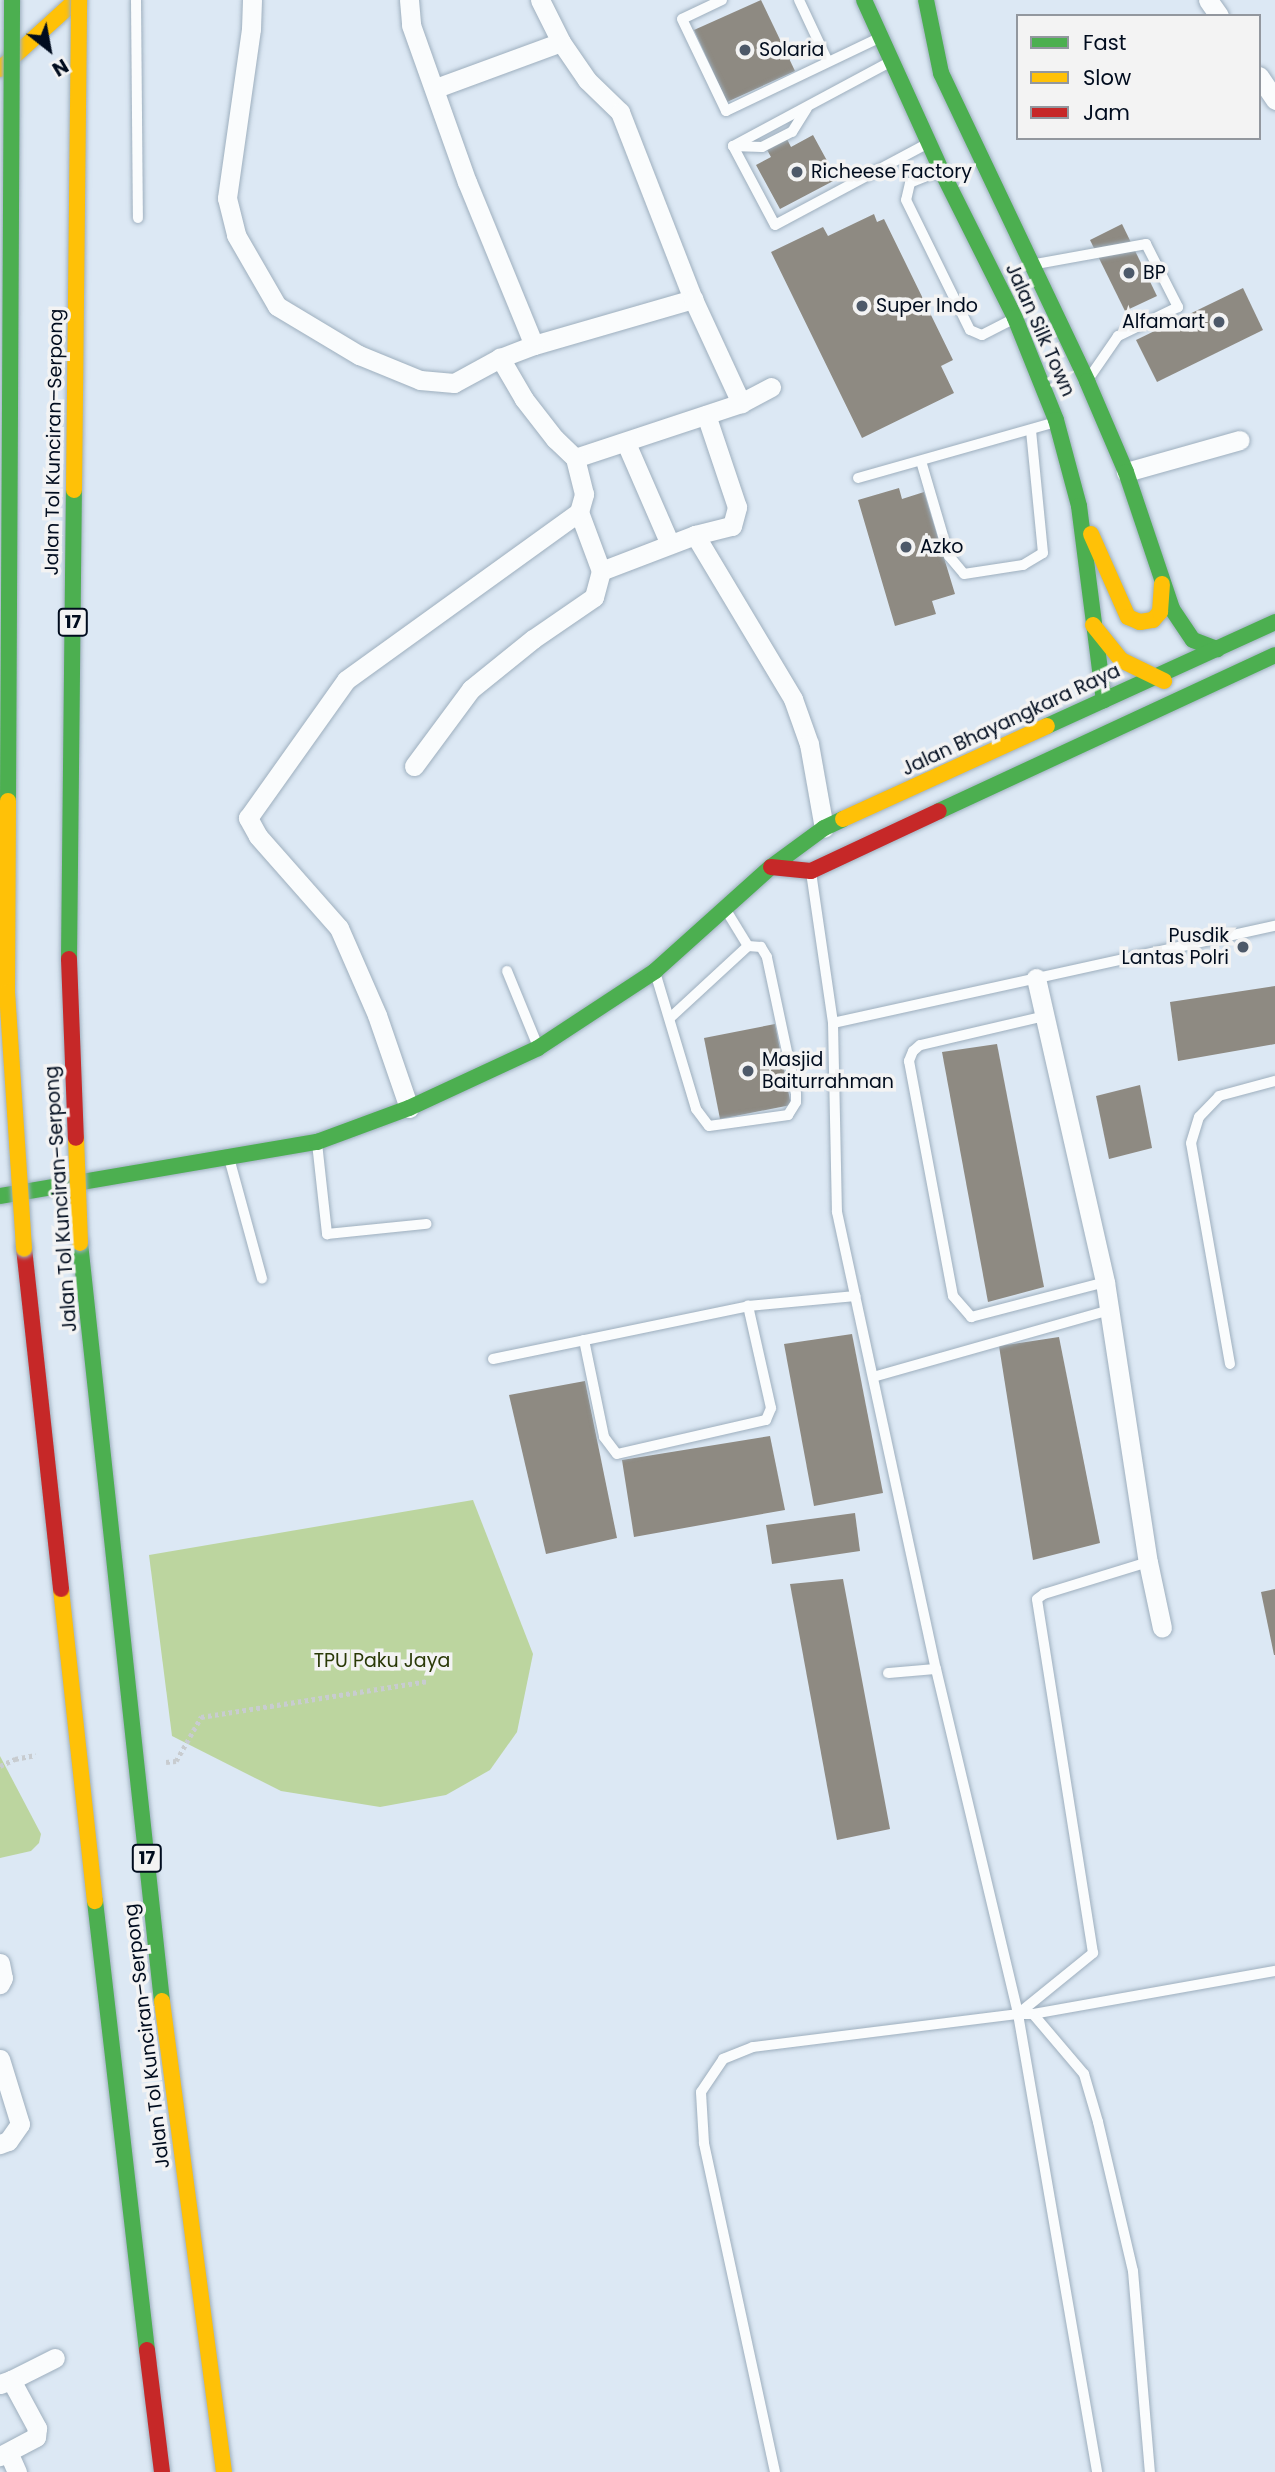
<!DOCTYPE html>
<meta charset="utf-8">
<style>
body{margin:0}
#map{position:relative;width:1275px;height:2472px;overflow:hidden;background:#dce8f4;font-family:Poppins,sans-serif}
div>[style]{position:absolute}
[style*='--x']{left:calc(var(--x)*1px);top:calc(var(--y)*1px);width:calc(var(--w)*1px);rotate:calc(var(--a)*1deg)}
.green>*{inset:0;background:#bcd59f}
.building>*{inset:0;background:#8e8a82}
.path>*{height:4.5px;margin-top:-2.25px;transform-origin:0;background:repeating-linear-gradient(90deg,#c8ccd0 0 3.5px,transparent 0 7px)}
.roads{filter:drop-shadow(0 0 2px #9eafbe) drop-shadow(0 0 2px #9eafbe)}
.lane>*{height:10px;margin:-5px;padding:0 5px;transform-origin:5px;border-radius:5px;background:#fafcfd}
.street>*{height:19px;margin:-9.5px;padding:0 9.5px;transform-origin:9.5px;border-radius:9.5px;background:#fafcfd}
.fast>*{height:16px;margin:-8px;padding:0 8px;transform-origin:8px;border-radius:8px;background:#4caf50}
.slow>*{height:16px;margin:-8px;padding:0 8px;transform-origin:8px;border-radius:8px;background:#ffc107}
.jam>*{height:16px;margin:-8px;padding:0 8px;transform-origin:8px;border-radius:8px;background:#c62828}
.bridges{filter:drop-shadow(0 0 2px #9eafbe) drop-shadow(0 0 2px #9eafbe)}
.fast-bridge>*{height:16px;margin:-8px;padding:0 8px;transform-origin:8px;border-radius:8px;background:#4caf50}
.slow-bridge>*{height:16px;margin:-8px;padding:0 8px;transform-origin:8px;border-radius:8px;background:#ffc107}
.jam-bridge>*{height:16px;margin:-8px;padding:0 8px;transform-origin:8px;border-radius:8px;background:#c62828}
.dots>*{width:19px;height:19px;translate:-50% -50%;box-sizing:border-box;border:4px solid #f3f3f3;border-radius:50%}
span{translate:-50% -50%;white-space:nowrap;text-align:center;line-height:1.15;-webkit-text-stroke:7px #f3f3f3;paint-order:stroke}
.shield-label span{padding:2px 5px;background:#f3f3f3;border:2px solid;border-radius:5px;-webkit-text-stroke-width:0}
.shield-label{font-size:18px;color:#000c1e;font-weight:700}
.poi-label{font-size:19px;color:#000c1e}
.left{translate:0 -50%;text-align:left}
.right{translate:-100% -50%;text-align:right}
.street-label{font-size:19px;color:#000c1e}
.park-label{font-size:19px;color:#2a3907}
.legend{position:absolute;left:1016px;top:14px;width:245px;height:126px;box-sizing:border-box;background:#f3f3f3;border:2px solid #92979e;margin:0;padding:9px 12px;list-style:none;font-size:21px;color:#000c1e}
.legend li{display:flex;align-items:center;gap:14px;height:35px}
.legend b{width:35px;border:2px solid #92979e}
.north{position:absolute;left:14px;top:14px;width:70px;height:70px;-webkit-text-stroke:5px #f3f3f3;paint-order:stroke;rotate:149deg;font-size:19px;font-weight:700;line-height:28px;text-align:center;color:#000c1e}
.north::after{content:'';display:block;margin:auto;width:24px;height:32px;background:#000c1e;clip-path:polygon(50% 0,100% 100%,50% 72%,0 100%)}
</style>
<div id="map">
<div class="green">
<div style="clip-path:polygon(473px 1500px,533px 1654px,517px 1732px,490px 1770px,446px 1795px,380px 1807px,281px 1791px,172px 1736px,149px 1555px)"></div>
<div style="clip-path:polygon(0 1756px,41px 1834px,39px 1843px,31px 1851px,0 1858px)"></div>
</div>
<div class="building">
<div style="clip-path:polygon(761px 0,795px 71px,727px 102px,694px 30px)"></div>
<div style="clip-path:polygon(813px 135px,837px 179px,780px 209px,756px 165px,771px 157px,766px 148px,786px 137px,791px 147px)"></div>
<div style="clip-path:polygon(874px 214px,877px 222px,884px 219px,953px 360px,941px 366px,954px 393px,862px 438px,771px 252px,823px 227px,828px 236px)"></div>
<div style="clip-path:polygon(1122px 224px,1157px 296px,1125px 311px,1090px 240px)"></div>
<div style="clip-path:polygon(1243px 288px,1263px 330px,1157px 382px,1136px 340px)"></div>
<div style="clip-path:polygon(899px 488px,902px 499px,924px 492px,955px 594px,932px 601px,936px 614px,895px 626px,858px 500px)"></div>
<div style="clip-path:polygon(1275px 986px,1275px 1044px,1178px 1061px,1170px 1002px)"></div>
<div style="clip-path:polygon(775px 1024px,791px 1105px,720px 1119px,704px 1038px)"></div>
<div style="clip-path:polygon(997px 1044px,1044px 1287px,988px 1302px,942px 1052px)"></div>
<div style="clip-path:polygon(1140px 1085px,1152px 1148px,1109px 1159px,1096px 1096px)"></div>
<div style="clip-path:polygon(852px 1334px,883px 1493px,814px 1506px,784px 1344px)"></div>
<div style="clip-path:polygon(1059px 1337px,1100px 1543px,1033px 1560px,999px 1346px)"></div>
<div style="clip-path:polygon(585px 1381px,617px 1538px,546px 1554px,509px 1395px)"></div>
<div style="clip-path:polygon(770px 1436px,785px 1510px,634px 1537px,622px 1460px)"></div>
<div style="clip-path:polygon(855px 1513px,860px 1551px,772px 1564px,766px 1525px)"></div>
<div style="clip-path:polygon(843px 1579px,890px 1829px,837px 1840px,790px 1584px)"></div>
<div style="clip-path:polygon(1275px 1589px,1275px 1655px,1274px 1655px,1261px 1592px)"></div>
</div>
<div class="path">
<div style="--x:166;--y:1762;--w:10;--a:-6"></div>
<div style="--x:176;--y:1761;--w:51;--a:-60.4"></div>
<div style="--x:201;--y:1717;--w:230;--a:-9"></div>
<div style="--x:0;--y:1766;--w:17;--a:-25"></div>
<div style="--x:15;--y:1759;--w:21;--a:-11"></div>
</div>
<div class="roads">
<div class="lane">
<div style="--x:136;--y:0;--w:218;--a:89.5"></div>
<div style="--x:722;--y:0;--w:44;--a:154.6"></div>
<div style="--x:682;--y:19;--w:102;--a:64.4"></div>
<div style="--x:726;--y:111;--w:167;--a:-25.5"></div>
<div style="--x:799;--y:0;--w:68;--a:64.9"></div>
<div style="--x:888;--y:63;--w:176;--a:151.8"></div>
<div style="--x:733;--y:146;--w:89;--a:62"></div>
<div style="--x:775;--y:225;--w:170;--a:-28.1"></div>
<div style="--x:733;--y:146;--w:29;--a:2"></div>
<div style="--x:762;--y:147;--w:34;--a:-27"></div>
<div style="--x:792;--y:132;--w:28;--a:-58"></div>
<div style="--x:939;--y:171;--w:31;--a:158"></div>
<div style="--x:910;--y:183;--w:17;--a:103"></div>
<div style="--x:906;--y:200;--w:145;--a:63.8"></div>
<div style="--x:970;--y:330;--w:13;--a:23"></div>
<div style="--x:982;--y:335;--w:34;--a:-27"></div>
<div style="--x:1036;--y:264;--w:112;--a:-10.3"></div>
<div style="--x:1146;--y:244;--w:71;--a:63.1"></div>
<div style="--x:1178;--y:307;--w:67;--a:154.2"></div>
<div style="--x:1118;--y:336;--w:51;--a:124.6"></div>
<div style="--x:921;--y:461;--w:99;--a:73.6"></div>
<div style="--x:949;--y:556;--w:23;--a:50"></div>
<div style="--x:964;--y:574;--w:60;--a:-8.7"></div>
<div style="--x:1023;--y:565;--w:23;--a:-31"></div>
<div style="--x:1043;--y:553;--w:123;--a:-95.6"></div>
<div style="--x:858;--y:478;--w:202;--a:-15.8"></div>
<div style="--x:811;--y:872;--w:153;--a:81.7"></div>
<div style="--x:833;--y:1023;--w:189;--a:88.8"></div>
<div style="--x:837;--y:1212;--w:468;--a:77.8"></div>
<div style="--x:936;--y:1669;--w:355;--a:76.6"></div>
<div style="--x:1018;--y:2014;--w:15;--a:0"></div>
<div style="--x:1033;--y:2014;--w:79;--a:49.6"></div>
<div style="--x:1084;--y:2074;--w:50;--a:73.7"></div>
<div style="--x:1098;--y:2122;--w:153;--a:76.8"></div>
<div style="--x:1133;--y:2271;--w:202;--a:85.2"></div>
<div style="--x:726;--y:910;--w:42;--a:58.6"></div>
<div style="--x:507;--y:971;--w:79;--a:67.7"></div>
<div style="--x:655;--y:972;--w:143;--a:73.3"></div>
<div style="--x:696;--y:1109;--w:21;--a:53"></div>
<div style="--x:709;--y:1126;--w:80;--a:-7.9"></div>
<div style="--x:788;--y:1115;--w:15;--a:-58"></div>
<div style="--x:796;--y:1102;--w:8;--a:-90"></div>
<div style="--x:796;--y:1094;--w:140;--a:-102"></div>
<div style="--x:767;--y:957;--w:12;--a:-121"></div>
<div style="--x:761;--y:947;--w:13;--a:-176"></div>
<div style="--x:748;--y:946;--w:106;--a:137.3"></div>
<div style="--x:1045;--y:1016;--w:128;--a:166.9"></div>
<div style="--x:920;--y:1045;--w:9;--a:139"></div>
<div style="--x:913;--y:1051;--w:11;--a:112"></div>
<div style="--x:909;--y:1061;--w:239;--a:79.4"></div>
<div style="--x:953;--y:1296;--w:28;--a:49"></div>
<div style="--x:971;--y:1317;--w:138;--a:-14.6"></div>
<div style="--x:833;--y:1023;--w:453;--a:-12.4"></div>
<div style="--x:317;--y:1143;--w:92;--a:83.7"></div>
<div style="--x:327;--y:1234;--w:100;--a:-5.8"></div>
<div style="--x:229;--y:1158;--w:125;--a:74.7"></div>
<div style="--x:584;--y:1340;--w:99;--a:78.3"></div>
<div style="--x:604;--y:1437;--w:21;--a:53"></div>
<div style="--x:617;--y:1454;--w:153;--a:-12.9"></div>
<div style="--x:766;--y:1420;--w:13;--a:-67"></div>
<div style="--x:771;--y:1408;--w:105;--a:-102.7"></div>
<div style="--x:493;--y:1359;--w:260;--a:-11.7"></div>
<div style="--x:748;--y:1306;--w:108;--a:-5.3"></div>
<div style="--x:1230;--y:1364;--w:224;--a:-100"></div>
<div style="--x:1191;--y:1143;--w:27;--a:-73"></div>
<div style="--x:1199;--y:1117;--w:29;--a:-46"></div>
<div style="--x:1219;--y:1096;--w:58;--a:-15"></div>
<div style="--x:873;--y:1377;--w:246;--a:-15.8"></div>
<div style="--x:888;--y:1673;--w:48;--a:-4.8"></div>
<div style="--x:1018;--y:2014;--w:465;--a:80.2"></div>
<div style="--x:1033;--y:2014;--w:246;--a:-10.1"></div>
<div style="--x:775;--y:2472;--w:337;--a:-102.2"></div>
<div style="--x:704;--y:2143;--w:51;--a:-93.4"></div>
<div style="--x:701;--y:2092;--w:40;--a:-56"></div>
<div style="--x:723;--y:2059;--w:32;--a:-22"></div>
<div style="--x:753;--y:2047;--w:267;--a:-7.1"></div>
<div style="--x:1018;--y:2014;--w:97;--a:-39.1"></div>
<div style="--x:1093;--y:1953;--w:358;--a:-99"></div>
<div style="--x:1037;--y:1599;--w:9;--a:-36"></div>
<div style="--x:1044;--y:1594;--w:109;--a:-17.1"></div>
</div>
<div class="street">
<div style="--x:252;--y:0;--w:29;--a:92"></div>
<div style="--x:251;--y:29;--w:171;--a:98.1"></div>
<div style="--x:227;--y:198;--w:38;--a:76"></div>
<div style="--x:236;--y:235;--w:82;--a:60"></div>
<div style="--x:277;--y:306;--w:96;--a:30.9"></div>
<div style="--x:359;--y:355;--w:66;--a:22.3"></div>
<div style="--x:420;--y:380;--w:34;--a:5"></div>
<div style="--x:454;--y:383;--w:52;--a:-28.5"></div>
<div style="--x:500;--y:358;--w:36;--a:-21"></div>
<div style="--x:534;--y:345;--w:166;--a:-16.1"></div>
<div style="--x:409;--y:0;--w:25;--a:85"></div>
<div style="--x:411;--y:25;--w:167;--a:70.4"></div>
<div style="--x:467;--y:182;--w:176;--a:67.7"></div>
<div style="--x:540;--y:0;--w:47;--a:63.4"></div>
<div style="--x:561;--y:42;--w:46;--a:55.6"></div>
<div style="--x:587;--y:80;--w:46;--a:44.1"></div>
<div style="--x:620;--y:112;--w:201;--a:68.7"></div>
<div style="--x:693;--y:299;--w:115;--a:65.2"></div>
<div style="--x:1208;--y:0;--w:19;--a:55"></div>
<div style="--x:1259;--y:76;--w:29;--a:56"></div>
<div style="--x:436;--y:88;--w:133;--a:-20.2"></div>
<div style="--x:626;--y:443;--w:110;--a:66.5"></div>
<div style="--x:575;--y:458;--w:175;--a:-18.3"></div>
<div style="--x:741;--y:403;--w:34;--a:-28"></div>
<div style="--x:1126;--y:472;--w:118;--a:-15.7"></div>
<div style="--x:695;--y:535;--w:191;--a:59.1"></div>
<div style="--x:793;--y:699;--w:48;--a:70.4"></div>
<div style="--x:809;--y:744;--w:85;--a:79.9"></div>
<div style="--x:601;--y:571;--w:101;--a:-21"></div>
<div style="--x:695;--y:535;--w:38;--a:-14"></div>
<div style="--x:732;--y:526;--w:20;--a:-75"></div>
<div style="--x:737;--y:507;--w:97;--a:-108.6"></div>
<div style="--x:414;--y:766;--w:96;--a:-53.5"></div>
<div style="--x:471;--y:689;--w:80;--a:-38.9"></div>
<div style="--x:533;--y:639;--w:74;--a:-34.5"></div>
<div style="--x:594;--y:597;--w:27;--a:-75"></div>
<div style="--x:601;--y:571;--w:63;--a:-110.4"></div>
<div style="--x:1036;--y:978;--w:312;--a:77.2"></div>
<div style="--x:1105;--y:1282;--w:283;--a:81.3"></div>
<div style="--x:1148;--y:1562;--w:67;--a:78"></div>
<div style="--x:409;--y:1108;--w:98;--a:-109"></div>
<div style="--x:377;--y:1015;--w:95;--a:-113.6"></div>
<div style="--x:339;--y:928;--w:123;--a:-131.4"></div>
<div style="--x:258;--y:836;--w:21;--a:-119"></div>
<div style="--x:248;--y:818;--w:169;--a:-54.6"></div>
<div style="--x:346;--y:680;--w:287;--a:-35.8"></div>
<div style="--x:579;--y:512;--w:19;--a:-74"></div>
<div style="--x:584;--y:494;--w:37;--a:-104"></div>
<div style="--x:575;--y:458;--w:28;--a:-136"></div>
<div style="--x:555;--y:439;--w:51;--a:-127.8"></div>
<div style="--x:524;--y:399;--w:48;--a:-120.3"></div>
<div style="--x:0;--y:1963;--w:15;--a:79"></div>
<div style="--x:3;--y:1978;--w:7;--a:117"></div>
<div style="--x:0;--y:2059;--w:68;--a:72.9"></div>
<div style="--x:20;--y:2124;--w:21;--a:125"></div>
<div style="--x:8;--y:2141;--w:9;--a:159"></div>
<div style="--x:11;--y:2380;--w:49;--a:-26.6"></div>
<div style="--x:0;--y:2384;--w:12;--a:-20"></div>
<div style="--x:11;--y:2380;--w:55;--a:61.6"></div>
<div style="--x:37;--y:2428;--w:9;--a:96"></div>
<div style="--x:36;--y:2437;--w:41;--a:152.2"></div>
<div style="--x:9;--y:2454;--w:20;--a:66"></div>
</div>
<div class="fast">
<div style="--x:864;--y:0;--w:187;--a:65.6"></div>
<div style="--x:941;--y:170;--w:165;--a:63.4"></div>
<div style="--x:1015;--y:318;--w:110;--a:68.1"></div>
<div style="--x:1056;--y:420;--w:89;--a:75"></div>
<div style="--x:1079;--y:506;--w:196;--a:82.7"></div>
<div style="--x:926;--y:0;--w:75;--a:78.4"></div>
<div style="--x:941;--y:73;--w:341;--a:64.6"></div>
<div style="--x:1087;--y:381;--w:99;--a:66.8"></div>
<div style="--x:1126;--y:472;--w:145;--a:71.4"></div>
<div style="--x:1172;--y:609;--w:37;--a:56"></div>
<div style="--x:1193;--y:640;--w:26;--a:21"></div>
<div style="--x:1047;--y:726;--w:251;--a:-24.5"></div>
<div style="--x:939;--y:811;--w:370;--a:-24.9"></div>
<div style="--x:0;--y:1196;--w:322;--a:-9.7"></div>
<div style="--x:317;--y:1142;--w:98;--a:-20.3"></div>
<div style="--x:409;--y:1108;--w:142;--a:-24.9"></div>
<div style="--x:538;--y:1048;--w:140;--a:-33.3"></div>
<div style="--x:655;--y:971;--w:156;--a:-41.9"></div>
<div style="--x:771;--y:867;--w:66;--a:-36.3"></div>
<div style="--x:824;--y:828;--w:21;--a:-25"></div>
<div style="--x:80;--y:1243;--w:762;--a:83.83"></div>
<div style="--x:95;--y:1901;--w:452;--a:83.4"></div>
</div>
<div class="slow">
<div style="--x:0;--y:69;--w:103;--a:-42.2"></div>
<div style="--x:1091;--y:534;--w:91;--a:66"></div>
<div style="--x:1128;--y:617;--w:13;--a:23"></div>
<div style="--x:1140;--y:622;--w:13;--a:-9"></div>
<div style="--x:1153;--y:620;--w:11;--a:-49"></div>
<div style="--x:1160;--y:612;--w:28;--a:-86"></div>
<div style="--x:1093;--y:625;--w:45;--a:51.3"></div>
<div style="--x:1121;--y:660;--w:48;--a:26"></div>
<div style="--x:843;--y:819;--w:224;--a:-24.5"></div>
<div style="--x:61;--y:1589;--w:314;--a:83.8"></div>
<div style="--x:162;--y:2001;--w:475;--a:82.5"></div>
</div>
<div class="jam">
<div style="--x:771;--y:867;--w:40;--a:5.7"></div>
<div style="--x:811;--y:871;--w:141;--a:-25.1"></div>
<div style="--x:24;--y:1248;--w:343;--a:83.8"></div>
<div style="--x:147;--y:2350;--w:123;--a:83"></div>
</div>
</div>
<div class="bridges">
<div class="fast-bridge">
<div style="--x:8;--y:801;--w:801;--a:-89.71"></div>
<div style="--x:69;--y:959;--w:469;--a:-89.4"></div>
</div>
<div class="slow-bridge">
<div style="--x:74;--y:490;--w:490;--a:-89.4"></div>
<div style="--x:8;--y:801;--w:191;--a:90.3"></div>
<div style="--x:7;--y:992;--w:257;--a:86.2"></div>
<div style="--x:76;--y:1138;--w:105;--a:87.8"></div>
</div>
<div class="jam-bridge">
<div style="--x:69;--y:959;--w:179;--a:87.8"></div>
</div>
</div>
<div class="dots">
<div style="left:745px;top:50px;background:#4d5969"></div>
<div style="left:797px;top:172px;background:#4d5969"></div>
<div style="left:1129px;top:273px;background:#4d5969"></div>
<div style="left:862px;top:306px;background:#4d5969"></div>
<div style="left:1219px;top:322px;background:#4d5969"></div>
<div style="left:906px;top:547px;background:#4d5969"></div>
<div style="left:1243px;top:947px;background:#4d5969"></div>
<div style="left:748px;top:1071px;background:#4d5969"></div>
</div>
<div class="shield-label">
<span style="left:73px;top:622px">17</span>
<span style="left:147px;top:1858px">17</span>
</div>
<div class="poi-label">
<span class="left" style="left:759px;top:50px">Solaria</span>
<span class="left" style="left:811px;top:172px">Richeese Factory</span>
<span class="left" style="left:1143px;top:273px">BP</span>
<span class="left" style="left:876px;top:306px">Super Indo</span>
<span class="right" style="left:1205px;top:322px">Alfamart</span>
<span class="left" style="left:920px;top:547px">Azko</span>
<span class="right" style="left:1229px;top:947px">Pusdik<br>Lantas Polri</span>
<span class="left" style="left:762px;top:1071px">Masjid<br>Baiturrahman</span>
</div>
<div class="street-label">
<span style="left:1040px;top:330px;rotate:66deg">Jalan Silk Town</span>
<span style="left:54px;top:442px;rotate:-89deg">Jalan Tol Kunciran–Serpong</span>
<span style="left:1011px;top:720px;rotate:-25deg">Jalan Bhayangkara Raya</span>
<span style="left:61px;top:1199px;rotate:-94deg">Jalan Tol Kunciran–Serpong</span>
<span style="left:147px;top:2036px;rotate:-97deg">Jalan Tol Kunciran–Serpong</span>
</div>
<div class="park-label">
<span style="left:382px;top:1661px">TPU Paku Jaya</span>
</div>
<ul class="legend">
<li><b style="height:9px;background:#4caf50"></b>Fast</li>
<li><b style="height:9px;background:#ffc107"></b>Slow</li>
<li><b style="height:9px;background:#c62828"></b>Jam</li>
</ul>
<div class="north">N</div>
</div>
